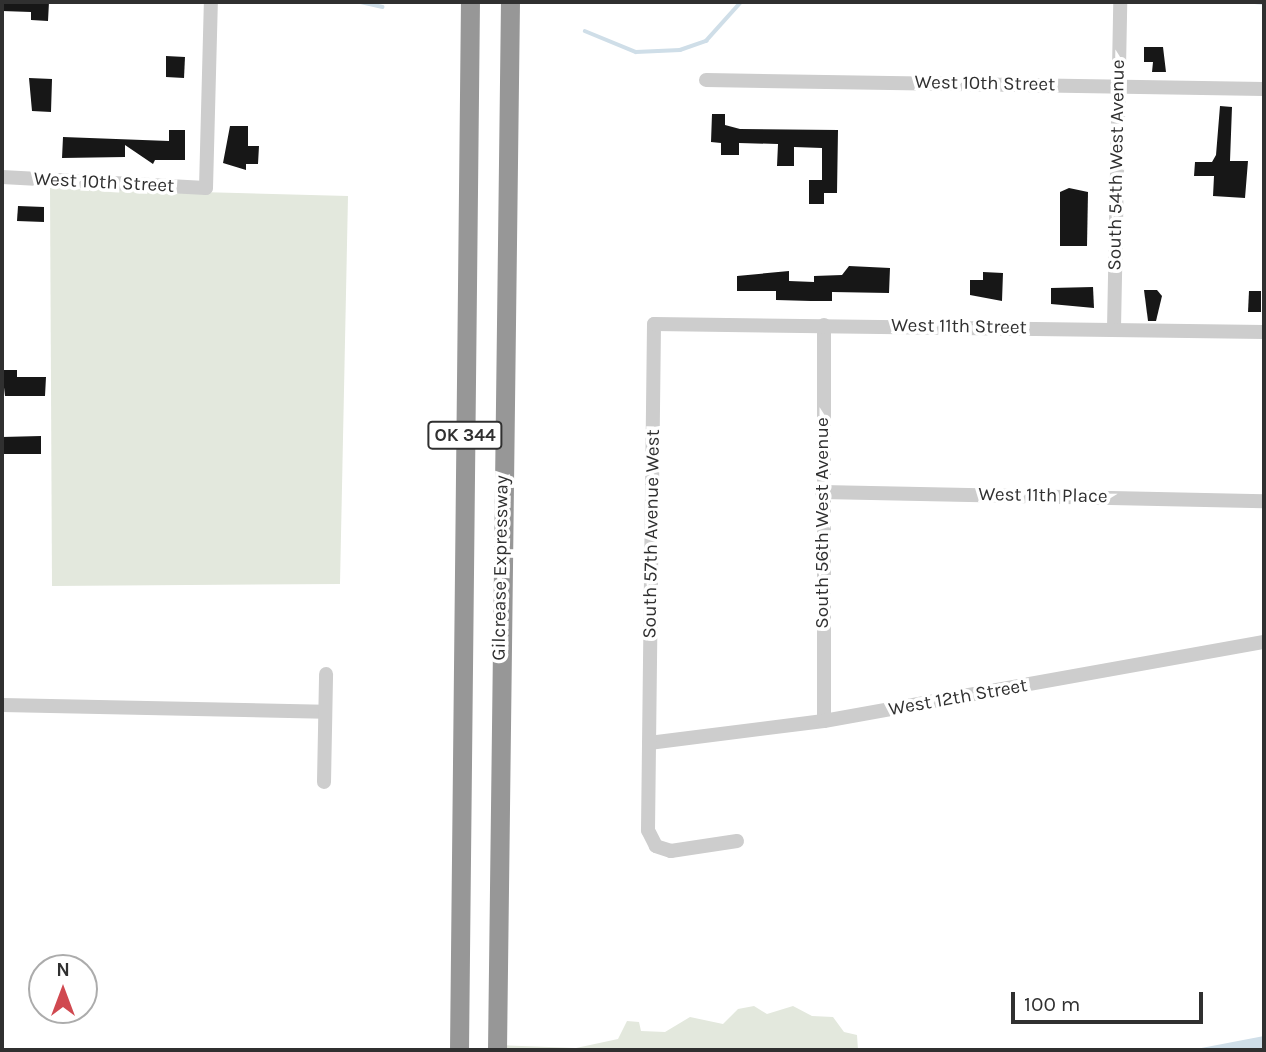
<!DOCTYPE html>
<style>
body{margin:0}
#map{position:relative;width:1266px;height:1052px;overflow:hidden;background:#fff;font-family:Karla,sans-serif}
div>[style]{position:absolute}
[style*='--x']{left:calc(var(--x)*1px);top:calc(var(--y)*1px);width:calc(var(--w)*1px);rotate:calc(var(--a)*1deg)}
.green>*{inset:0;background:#e3e8dd}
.water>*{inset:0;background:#cfdee8}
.stream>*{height:3.5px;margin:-1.75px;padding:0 1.75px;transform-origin:1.75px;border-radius:1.75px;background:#cfdee8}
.building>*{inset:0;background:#171717}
.minor>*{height:14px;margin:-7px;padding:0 7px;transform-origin:7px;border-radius:7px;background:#cdcdcd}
.highway>*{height:19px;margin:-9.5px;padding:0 9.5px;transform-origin:9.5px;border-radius:9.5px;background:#979797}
span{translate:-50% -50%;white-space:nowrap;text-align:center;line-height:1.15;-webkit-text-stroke:7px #fff;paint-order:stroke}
.shield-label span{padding:2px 5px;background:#fff;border:2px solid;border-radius:5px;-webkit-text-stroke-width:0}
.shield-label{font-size:18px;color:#303030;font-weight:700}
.street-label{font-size:19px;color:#303030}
.frame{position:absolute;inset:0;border:4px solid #303030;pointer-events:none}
.north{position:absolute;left:28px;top:954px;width:70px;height:70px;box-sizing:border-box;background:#fff;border:2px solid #acacac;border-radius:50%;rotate:0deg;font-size:19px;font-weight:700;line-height:28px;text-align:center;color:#303030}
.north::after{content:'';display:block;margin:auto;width:24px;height:32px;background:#d04950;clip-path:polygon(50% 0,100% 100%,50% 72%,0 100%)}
.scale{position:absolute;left:1011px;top:992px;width:192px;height:32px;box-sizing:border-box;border:4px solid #303030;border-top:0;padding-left:9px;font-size:21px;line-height:24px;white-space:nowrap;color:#303030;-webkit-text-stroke:5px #fff;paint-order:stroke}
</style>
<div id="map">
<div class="green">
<div style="clip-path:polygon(50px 188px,348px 196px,340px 584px,52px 586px)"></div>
<div style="clip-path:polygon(754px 1006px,767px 1014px,793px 1006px,812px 1016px,833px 1017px,844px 1032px,857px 1035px,858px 1050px,483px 1050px,498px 1045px,576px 1048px,618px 1039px,627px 1021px,639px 1022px,641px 1031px,665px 1032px,690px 1017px,723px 1024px,738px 1009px)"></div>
</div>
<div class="water">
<div style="clip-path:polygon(1264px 1036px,1264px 1050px,1191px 1050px)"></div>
</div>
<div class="stream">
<div style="--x:361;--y:2;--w:22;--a:13"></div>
<div style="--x:1255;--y:2;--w:9;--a:6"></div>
<div style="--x:585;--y:31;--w:55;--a:22.4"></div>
<div style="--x:636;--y:52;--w:44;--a:-2.6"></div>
<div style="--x:680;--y:50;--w:28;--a:-19"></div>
<div style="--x:706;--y:41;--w:52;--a:-48.1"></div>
</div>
<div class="building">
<div style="clip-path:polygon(2px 2px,49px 2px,48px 21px,31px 20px,31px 12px,2px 11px)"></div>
<div style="clip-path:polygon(1144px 47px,1163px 47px,1166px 72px,1152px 72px,1153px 62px,1144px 62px)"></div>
<div style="clip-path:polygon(166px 56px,185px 57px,184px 78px,166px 77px)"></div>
<div style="clip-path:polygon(29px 78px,52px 79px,51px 112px,32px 111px)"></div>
<div style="clip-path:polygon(1220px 106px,1232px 107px,1230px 161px,1248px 161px,1245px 198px,1213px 196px,1214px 176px,1194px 176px,1195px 162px,1212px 162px,1216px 155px)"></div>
<div style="clip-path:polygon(712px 114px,725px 114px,725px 125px,740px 129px,838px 130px,837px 193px,824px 193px,824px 204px,809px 204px,809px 180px,822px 180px,822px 148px,794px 147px,794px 166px,777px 166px,778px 144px,739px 143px,739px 155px,721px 155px,721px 143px,711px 142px)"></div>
<div style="clip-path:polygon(230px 126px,248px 126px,248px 146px,259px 146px,258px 164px,246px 164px,246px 170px,223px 163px)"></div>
<div style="clip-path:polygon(169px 130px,185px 130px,185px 160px,155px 160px,153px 164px,125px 145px,125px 157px,62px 158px,63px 137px,169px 141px)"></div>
<div style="clip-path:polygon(1069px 188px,1088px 192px,1087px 246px,1060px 246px,1060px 192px)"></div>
<div style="clip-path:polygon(18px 206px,44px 207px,44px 222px,17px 221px)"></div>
<div style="clip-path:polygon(849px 266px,890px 268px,889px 293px,832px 292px,832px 301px,811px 301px,776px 300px,776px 291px,737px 291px,737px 276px,789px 271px,789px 281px,814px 282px,814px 276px,842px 275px)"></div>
<div style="clip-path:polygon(983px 272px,1003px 273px,1002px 301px,970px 295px,970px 280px,983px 280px)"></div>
<div style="clip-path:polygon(1093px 287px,1094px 308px,1051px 304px,1051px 288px)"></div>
<div style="clip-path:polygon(1144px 290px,1157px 290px,1162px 296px,1156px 321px,1148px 321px)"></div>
<div style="clip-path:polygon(1249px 291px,1261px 291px,1261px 312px,1248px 312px)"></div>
<div style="clip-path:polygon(2px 370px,17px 370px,17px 377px,46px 377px,45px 396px,5px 396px)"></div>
<div style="clip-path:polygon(41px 436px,41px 454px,2px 454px,2px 437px)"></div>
</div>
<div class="minor">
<div style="--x:706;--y:80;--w:558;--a:0.92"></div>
<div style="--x:2;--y:177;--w:204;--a:3.1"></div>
<div style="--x:206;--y:188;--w:186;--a:-88.5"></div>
<div style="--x:1114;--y:329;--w:327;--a:-88.9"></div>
<div style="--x:822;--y:492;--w:442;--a:1.2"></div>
<div style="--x:2;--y:705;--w:322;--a:1.2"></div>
<div style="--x:824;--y:721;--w:396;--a:-90"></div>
<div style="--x:649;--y:743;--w:176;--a:-7.2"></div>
<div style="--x:824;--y:721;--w:447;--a:-10.2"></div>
<div style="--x:324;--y:782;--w:108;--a:-88.9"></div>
<div style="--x:737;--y:841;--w:67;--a:171.4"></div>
<div style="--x:671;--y:851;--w:16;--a:-162"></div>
<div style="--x:656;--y:846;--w:18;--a:-117"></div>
<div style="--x:648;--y:830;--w:506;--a:-89.32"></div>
<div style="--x:654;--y:324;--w:610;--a:0.75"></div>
</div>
<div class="highway">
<div style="--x:459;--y:1050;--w:1048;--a:-89.4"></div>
<div style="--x:497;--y:1050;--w:1048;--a:-89.29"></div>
</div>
<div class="shield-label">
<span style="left:465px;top:435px">OK 344</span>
</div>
<div class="street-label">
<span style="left:985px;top:84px;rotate:1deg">West 10th Street</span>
<span style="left:1117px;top:165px;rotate:-89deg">South 54th West Avenue</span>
<span style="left:104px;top:183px;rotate:3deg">West 10th Street</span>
<span style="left:959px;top:327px;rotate:1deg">West 11th Street</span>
<span style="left:1043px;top:496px;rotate:1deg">West 11th Place</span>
<span style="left:823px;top:523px;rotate:-90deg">South 56th West Avenue</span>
<span style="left:652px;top:534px;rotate:-89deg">South 57th Avenue West</span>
<span style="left:501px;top:568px;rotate:-89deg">Gilcrease Expressway</span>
<span style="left:958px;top:698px;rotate:-10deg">West 12th Street</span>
</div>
<div class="frame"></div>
<div class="north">N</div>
<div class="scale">100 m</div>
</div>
